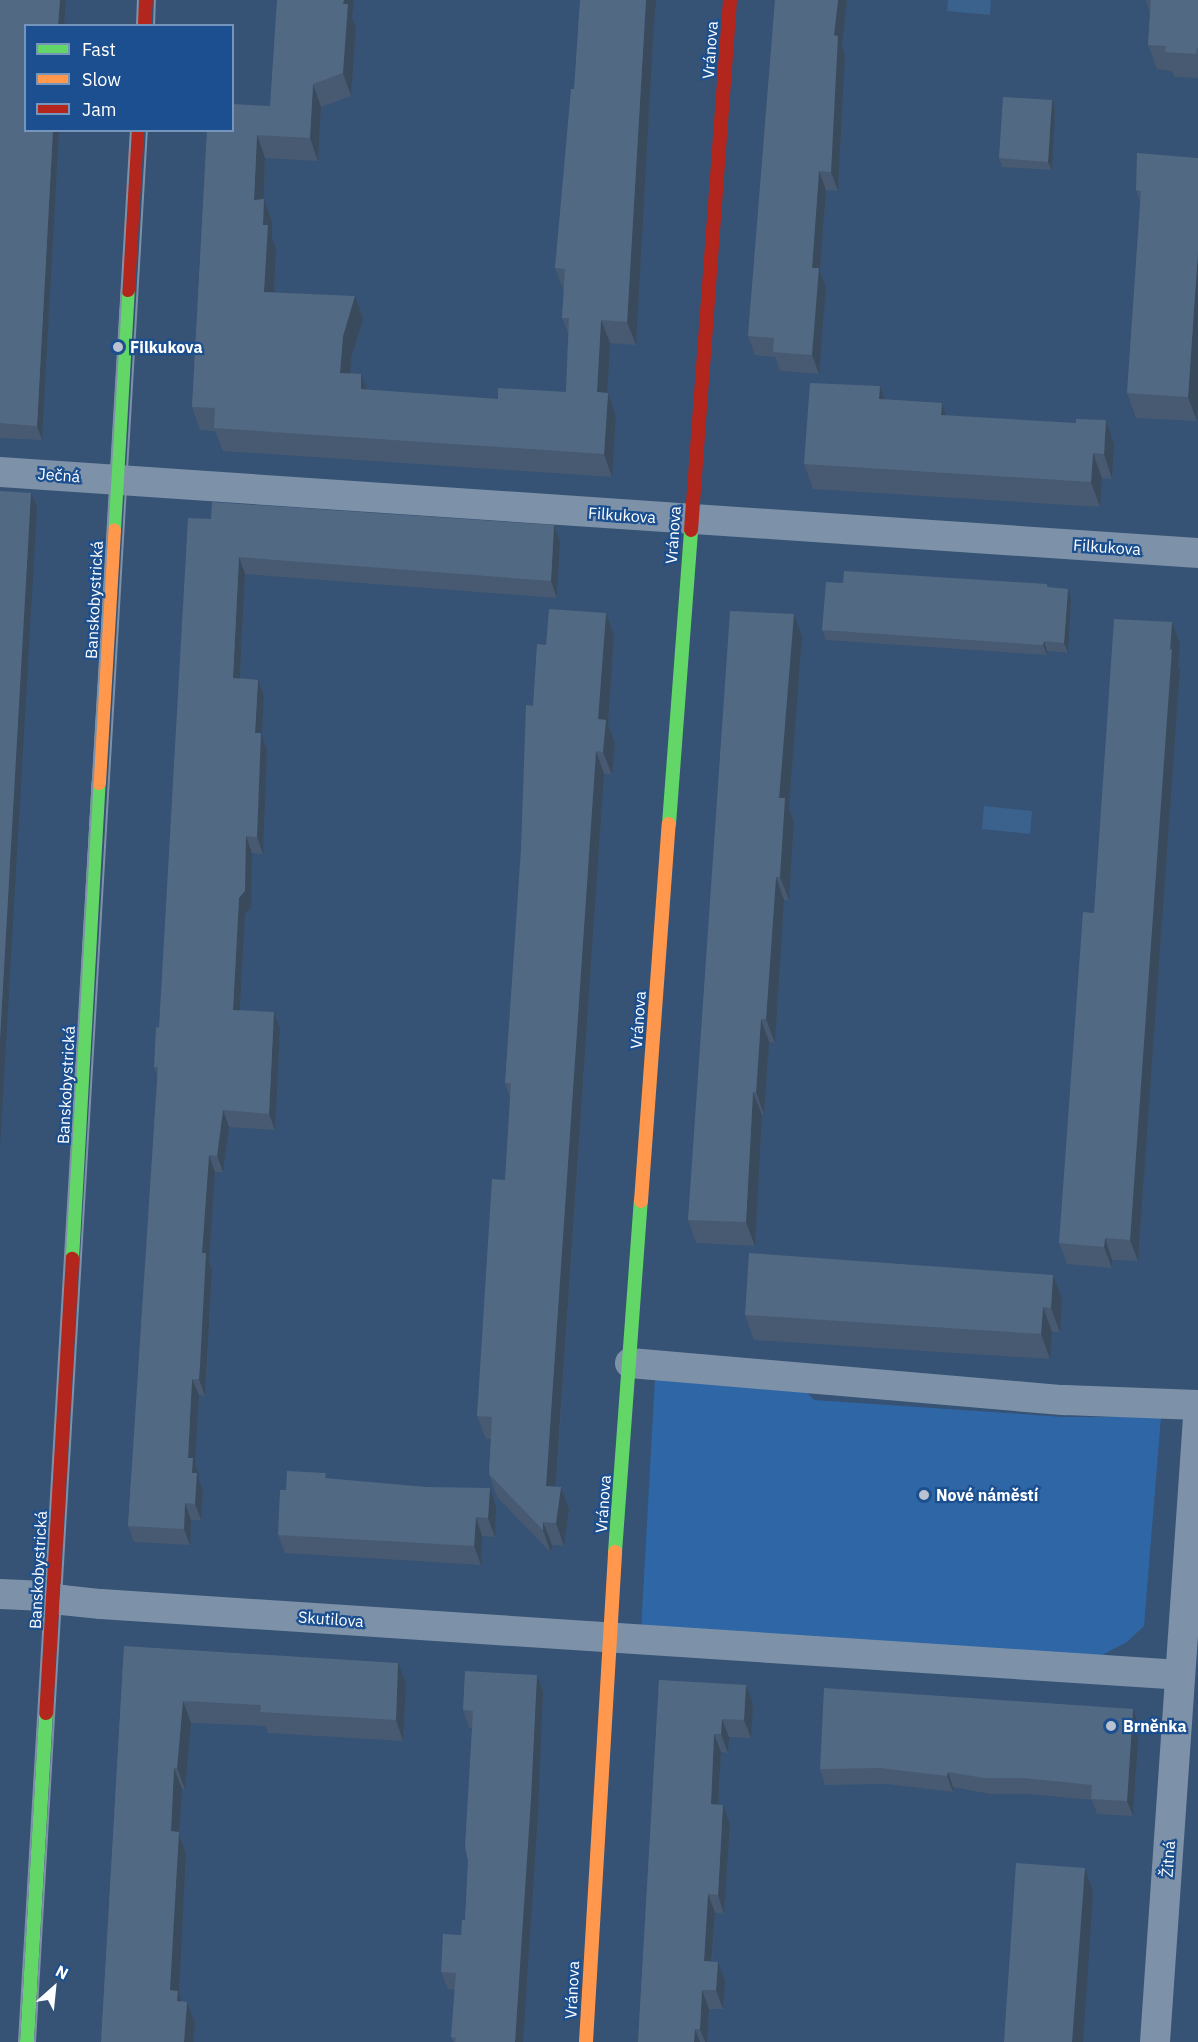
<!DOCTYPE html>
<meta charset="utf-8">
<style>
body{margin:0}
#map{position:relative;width:1198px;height:2042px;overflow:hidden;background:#365274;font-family:"IBM Plex Sans",sans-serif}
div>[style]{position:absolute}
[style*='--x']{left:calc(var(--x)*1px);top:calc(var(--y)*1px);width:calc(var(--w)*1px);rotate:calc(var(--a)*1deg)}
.green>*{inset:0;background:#2f66a5}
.water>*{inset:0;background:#3b618d}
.street>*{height:30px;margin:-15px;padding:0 15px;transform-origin:15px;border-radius:15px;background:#7d92a8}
.fast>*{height:14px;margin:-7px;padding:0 7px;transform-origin:7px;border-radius:7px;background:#63d668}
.slow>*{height:14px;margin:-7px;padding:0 7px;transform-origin:7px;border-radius:7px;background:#ff974d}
.jam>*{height:14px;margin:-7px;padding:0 7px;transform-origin:7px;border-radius:7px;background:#b3261e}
.tram>*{height:1.5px;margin:-0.75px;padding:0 0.75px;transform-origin:0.75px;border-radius:0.75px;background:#7e92a7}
.wall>*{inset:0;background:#475a72}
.shaded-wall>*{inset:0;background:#394a5c}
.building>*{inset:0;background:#526984}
.dots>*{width:16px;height:16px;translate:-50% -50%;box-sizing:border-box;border:3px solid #1b4f8f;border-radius:50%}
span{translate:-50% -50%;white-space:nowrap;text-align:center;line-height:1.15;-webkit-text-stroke:4.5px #1b4f8f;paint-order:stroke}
.street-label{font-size:16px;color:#fff}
.poi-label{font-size:16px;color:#fff;font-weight:700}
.left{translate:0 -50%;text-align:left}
.legend{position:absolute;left:24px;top:24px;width:210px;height:108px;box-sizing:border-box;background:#1b4f8f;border:2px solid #7695bc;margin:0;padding:8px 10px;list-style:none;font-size:18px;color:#fff}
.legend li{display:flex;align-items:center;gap:12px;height:30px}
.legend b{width:30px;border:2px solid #7695bc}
.north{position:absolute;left:24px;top:1958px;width:60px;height:60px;-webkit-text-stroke:4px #1b4f8f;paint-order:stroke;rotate:27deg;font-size:16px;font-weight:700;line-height:24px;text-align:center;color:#fff}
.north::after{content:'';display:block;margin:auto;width:21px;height:27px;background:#fff;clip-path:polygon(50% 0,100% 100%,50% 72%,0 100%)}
</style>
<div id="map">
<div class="green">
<div style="clip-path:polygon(655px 1378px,804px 1389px,814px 1400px,1064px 1417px,1161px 1417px,1144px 1626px,1127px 1642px,1102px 1655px,1074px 1657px,641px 1631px)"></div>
</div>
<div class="water">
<div style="clip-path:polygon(948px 0,991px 0,990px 15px,947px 11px)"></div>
<div style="clip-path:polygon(984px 806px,1032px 811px,1030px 834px,982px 829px)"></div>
</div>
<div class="street">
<div style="--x:0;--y:472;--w:1201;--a:3.87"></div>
<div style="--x:630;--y:1363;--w:437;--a:4.9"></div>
<div style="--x:1065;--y:1400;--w:133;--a:2.2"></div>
<div style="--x:0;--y:1594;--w:45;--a:2.5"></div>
<div style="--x:45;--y:1596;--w:17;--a:13"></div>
<div style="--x:62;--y:1600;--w:39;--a:6"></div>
<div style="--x:101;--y:1604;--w:1081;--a:3.76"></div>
<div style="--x:1155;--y:2042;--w:626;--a:-86.06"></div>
</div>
<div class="fast">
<div style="--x:114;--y:530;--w:240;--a:-86.7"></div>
<div style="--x:669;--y:824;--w:295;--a:-85.7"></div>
<div style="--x:72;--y:1259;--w:477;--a:-86.8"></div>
<div style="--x:615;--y:1552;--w:352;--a:-85.8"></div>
<div style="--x:27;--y:2042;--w:330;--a:-86.7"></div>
</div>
<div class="slow">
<div style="--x:99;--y:783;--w:253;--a:-86.6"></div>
<div style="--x:641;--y:1201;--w:378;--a:-85.8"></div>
<div style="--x:586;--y:2042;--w:491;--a:-86.6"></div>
</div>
<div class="jam">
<div style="--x:144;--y:26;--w:26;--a:-86"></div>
<div style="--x:128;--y:290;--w:160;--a:-86.8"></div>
<div style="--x:691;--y:530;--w:531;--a:-85.79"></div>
<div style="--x:46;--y:1713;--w:455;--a:-86.7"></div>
</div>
<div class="tram">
<div style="--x:137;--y:26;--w:26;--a:-88"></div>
<div style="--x:154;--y:26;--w:26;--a:-88"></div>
<div style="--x:19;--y:2042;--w:1915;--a:-86.65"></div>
<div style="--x:35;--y:2042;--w:1915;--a:-86.65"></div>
</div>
<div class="wall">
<div style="clip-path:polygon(0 0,66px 0,64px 26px,26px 130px,59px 130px,42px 440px,0 438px)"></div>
<div style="clip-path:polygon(354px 0,352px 18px,356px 27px,351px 96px,321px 107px,318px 161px,265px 158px,264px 199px,272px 222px,272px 238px,276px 249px,274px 293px,363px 319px,351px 359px,350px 373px,361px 374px,367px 390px,498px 399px,566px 392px,568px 333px,562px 318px,564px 291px,555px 268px,574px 89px,654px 23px,636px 345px,610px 343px,607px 393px,608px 393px,616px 416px,612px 477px,223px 451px,215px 431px,200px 430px,192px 407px,207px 130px,270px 106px)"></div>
<div style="clip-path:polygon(775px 0,847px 0,842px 47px,845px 55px,838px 191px,826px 190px,820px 271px,826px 287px,819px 374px,780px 371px,775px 357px,755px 355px,748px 336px)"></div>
<div style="clip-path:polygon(1146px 0,1198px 0,1198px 78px,1174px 77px,1172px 71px,1157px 69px,1148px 45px,1150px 13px)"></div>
<div style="clip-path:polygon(1052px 100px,1055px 109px,1052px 170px,1002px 167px,999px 158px)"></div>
<div style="clip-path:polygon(1198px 158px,1198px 404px,1197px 421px,1136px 418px,1127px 393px,1140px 202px,1136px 190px)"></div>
<div style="clip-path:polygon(880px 386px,884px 399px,942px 403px,946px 415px,1114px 445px,1112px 479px,1102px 478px,1100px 507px,813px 489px,804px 464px)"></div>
<div style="clip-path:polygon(211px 519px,554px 525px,560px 541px,557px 598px,245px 574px,240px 678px,258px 680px,264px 696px,262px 735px,267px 750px,263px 854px,252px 853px,251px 908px,245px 914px,240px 1010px,280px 1029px,275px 1130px,229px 1127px,223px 1172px,215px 1172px,209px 1262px,212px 1270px,206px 1383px,205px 1396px,199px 1395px,195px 1463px,199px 1475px,199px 1480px,203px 1490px,201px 1520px,191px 1520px,190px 1545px,134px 1542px,128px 1526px,157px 1076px,154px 1067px,159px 1028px)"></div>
<div style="clip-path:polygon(843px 583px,1048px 588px,1071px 599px,1068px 653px,1047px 651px,1047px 655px,826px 640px,822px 630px)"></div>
<div style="clip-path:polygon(606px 613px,614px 636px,608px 724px,615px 743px,612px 775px,604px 774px,556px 1487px,561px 1487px,569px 1510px,564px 1546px,552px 1545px,551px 1553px,497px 1497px,489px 1474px,491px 1439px,486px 1439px,477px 1416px,505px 1180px,510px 1097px,505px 1083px,533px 706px,546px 645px)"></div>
<div style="clip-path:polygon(1172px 622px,1180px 644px,1178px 665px,1180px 670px,1138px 1261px,1112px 1260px,1112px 1268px,1067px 1264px,1059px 1243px,1094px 913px)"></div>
<div style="clip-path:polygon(802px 637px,789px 808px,794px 821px,789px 900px,784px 900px,775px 1043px,769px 1042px,764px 1115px,762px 1115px,755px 1246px,696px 1243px,688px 1220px)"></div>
<div style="clip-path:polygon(1053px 1275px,1062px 1299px,1060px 1332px,1052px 1332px,1050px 1359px,754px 1340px,745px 1315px)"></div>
<div style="clip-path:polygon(327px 1478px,496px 1507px,495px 1537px,482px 1536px,481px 1565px,285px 1553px,278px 1535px)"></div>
<div style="clip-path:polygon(124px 1646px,406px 1684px,403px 1741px,268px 1733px,266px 1726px,191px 1723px,185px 1789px,182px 1789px,179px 1834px,186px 1853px,179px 1994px,181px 2001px,187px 2002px,195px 2023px,193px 2042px,101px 2042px)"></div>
<div style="clip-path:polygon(537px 1675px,543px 1692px,538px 1816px,523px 2042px,453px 2042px,451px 2037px,455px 1990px,448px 1989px,441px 1972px,461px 1935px,465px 1920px,468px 1861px,472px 1728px,469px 1728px,463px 1710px)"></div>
<div style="clip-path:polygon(659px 1680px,746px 1685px,753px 1704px,751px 1738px,729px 1737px,728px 1753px,721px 1752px,718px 1805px,723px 1805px,730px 1824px,724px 1914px,715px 1913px,712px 1962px,725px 1981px,723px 2009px,709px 2009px,707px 2042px,638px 2042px)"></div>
<div style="clip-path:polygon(1133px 1709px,1139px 1725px,1133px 1816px,1097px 1814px,1092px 1800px,1029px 1794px,990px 1794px,953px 1787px,953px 1792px,886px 1784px,825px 1785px,820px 1769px)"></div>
</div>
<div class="shaded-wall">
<div style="clip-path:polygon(60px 0,66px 0,64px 26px,58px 26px)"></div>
<div style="clip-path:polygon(344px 0,354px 0,352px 18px,356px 27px,351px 96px,343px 73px)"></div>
<div style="clip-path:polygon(646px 0,656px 0,654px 23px,636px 345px,627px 322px)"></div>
<div style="clip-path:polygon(838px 0,847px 0,842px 47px,845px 55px,838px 191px,831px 172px,834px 35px)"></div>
<div style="clip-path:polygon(313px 84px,321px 107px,318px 161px,310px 138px)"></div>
<div style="clip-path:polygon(1052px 100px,1055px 109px,1052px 170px,1048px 162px)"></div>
<div style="clip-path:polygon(53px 130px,59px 130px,42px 440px,37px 426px)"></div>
<div style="clip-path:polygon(257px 135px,265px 158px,263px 223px,254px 200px)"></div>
<div style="clip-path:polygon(819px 171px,826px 190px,820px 271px,826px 287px,819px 374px,812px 355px,812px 268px)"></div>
<div style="clip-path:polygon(264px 199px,272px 222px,272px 238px,276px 249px,273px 315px,264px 292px,263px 225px)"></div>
<div style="clip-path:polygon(1198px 252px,1198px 404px,1197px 421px,1188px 397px)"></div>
<div style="clip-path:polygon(355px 296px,363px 319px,351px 359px,349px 396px,340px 373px,343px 336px)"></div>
<div style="clip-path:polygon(601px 320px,610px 343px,606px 416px,597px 392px)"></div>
<div style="clip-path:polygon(361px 374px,370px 397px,361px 389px)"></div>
<div style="clip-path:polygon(880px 386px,888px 411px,879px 399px)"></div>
<div style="clip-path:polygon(608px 393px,616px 416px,612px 477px,604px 454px)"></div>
<div style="clip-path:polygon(942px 403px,950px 427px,941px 415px)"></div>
<div style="clip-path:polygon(1106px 420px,1114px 445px,1112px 479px,1104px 454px)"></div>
<div style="clip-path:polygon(1093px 453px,1102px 478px,1100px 507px,1091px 482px)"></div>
<div style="clip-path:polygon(31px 493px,37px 507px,0 1146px,0 1040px)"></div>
<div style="clip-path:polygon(554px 525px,560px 541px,557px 598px,551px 581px)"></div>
<div style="clip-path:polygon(239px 557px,245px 574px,239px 694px,233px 678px)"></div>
<div style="clip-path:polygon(1068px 589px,1071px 599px,1068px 653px,1064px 643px)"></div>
<div style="clip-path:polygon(606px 613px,614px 636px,608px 724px,615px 743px,612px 775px,603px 752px,598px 719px)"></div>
<div style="clip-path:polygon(794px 614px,802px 637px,789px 808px,794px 821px,789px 900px,780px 877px,779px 798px)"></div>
<div style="clip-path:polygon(1172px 622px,1180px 644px,1178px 665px,1180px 670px,1138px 1261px,1130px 1240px)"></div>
<div style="clip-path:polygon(1044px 641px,1047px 651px,1047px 655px,1043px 645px)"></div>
<div style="clip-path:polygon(258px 680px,264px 696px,262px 735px,267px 750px,263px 854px,257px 837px,255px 733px)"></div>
<div style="clip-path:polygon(596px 751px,604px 774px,554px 1509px,546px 1486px)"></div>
<div style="clip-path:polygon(246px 836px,252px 853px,251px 908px,245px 914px,239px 1027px,233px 1010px,239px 898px)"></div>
<div style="clip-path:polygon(776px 877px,784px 900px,775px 1043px,766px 1019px)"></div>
<div style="clip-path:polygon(274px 1012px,280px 1029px,275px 1130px,269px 1114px)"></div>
<div style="clip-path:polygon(761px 1019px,769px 1042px,764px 1115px,756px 1092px)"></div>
<div style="clip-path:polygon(753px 1092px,762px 1115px,755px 1246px,746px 1222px)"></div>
<div style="clip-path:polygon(223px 1110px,229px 1127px,223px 1172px,217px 1156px)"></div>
<div style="clip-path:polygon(209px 1155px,215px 1172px,209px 1262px,212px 1270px,205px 1396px,199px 1379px,202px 1253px)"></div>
<div style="clip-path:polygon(1105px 1238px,1112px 1260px,1112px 1268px,1104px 1247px)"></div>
<div style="clip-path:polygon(1053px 1275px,1062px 1299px,1060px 1332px,1051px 1308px)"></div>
<div style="clip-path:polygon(1043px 1307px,1052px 1332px,1050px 1359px,1041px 1334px)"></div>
<div style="clip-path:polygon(192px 1379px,199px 1395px,195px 1463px,199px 1475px,199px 1480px,203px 1490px,201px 1520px,195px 1504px,188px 1458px)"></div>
<div style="clip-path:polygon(561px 1487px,569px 1510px,564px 1546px,556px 1523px)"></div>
<div style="clip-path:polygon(490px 1488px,496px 1507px,495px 1537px,488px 1518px)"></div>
<div style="clip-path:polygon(185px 1503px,191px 1520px,190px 1545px,184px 1529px)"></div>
<div style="clip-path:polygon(476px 1517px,482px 1536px,481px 1565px,474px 1546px)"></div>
<div style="clip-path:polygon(543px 1522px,552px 1545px,551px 1553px,543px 1530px)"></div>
<div style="clip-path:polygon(398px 1663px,406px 1684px,403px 1741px,396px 1720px)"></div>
<div style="clip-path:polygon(537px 1675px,543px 1692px,538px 1816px,523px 2042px,515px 2042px)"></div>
<div style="clip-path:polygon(746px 1685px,753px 1704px,751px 1738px,744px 1720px)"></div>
<div style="clip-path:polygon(183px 1701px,191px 1723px,185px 1789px,177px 1768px)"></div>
<div style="clip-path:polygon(1133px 1709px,1139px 1725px,1133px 1816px,1127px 1801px)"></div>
<div style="clip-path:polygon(722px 1719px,729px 1737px,728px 1753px,721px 1734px)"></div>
<div style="clip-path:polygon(714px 1734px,721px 1752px,717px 1823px,711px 1804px)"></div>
<div style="clip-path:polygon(174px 1768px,182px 1789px,179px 1834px,186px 1853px,179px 1994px,185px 2012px,170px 1990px,171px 1831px)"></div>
<div style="clip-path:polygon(948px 1772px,953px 1787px,953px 1792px,947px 1776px)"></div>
<div style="clip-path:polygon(723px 1805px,730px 1824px,724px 1914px,718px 1895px)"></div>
<div style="clip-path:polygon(1085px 1868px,1093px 1892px,1083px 2042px,1072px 2042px)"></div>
<div style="clip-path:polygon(708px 1894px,715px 1913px,710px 1980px,704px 1961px)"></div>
<div style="clip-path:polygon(718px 1962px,725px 1981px,723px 2009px,716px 1990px)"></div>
<div style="clip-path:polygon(702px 1990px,709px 2009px,707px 2042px,705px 2042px,700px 2029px)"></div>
<div style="clip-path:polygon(187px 2002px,195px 2023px,193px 2042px,184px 2042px)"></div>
<div style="clip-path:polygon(695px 2029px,700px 2042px,694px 2042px)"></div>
</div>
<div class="building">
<div style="clip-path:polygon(0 0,60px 0,58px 26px,26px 26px,26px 130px,53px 130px,37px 426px,0 423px)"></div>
<div style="clip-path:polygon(277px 0,344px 0,343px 4px,348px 4px,343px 73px,313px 84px,310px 138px,257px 135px,254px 200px,264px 199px,263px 225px,268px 225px,264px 292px,355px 296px,343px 336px,340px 373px,361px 374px,361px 389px,498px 399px,498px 388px,566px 392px,569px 318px,562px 318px,565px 269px,555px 268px,571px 89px,574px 89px,580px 0,646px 0,627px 322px,601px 320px,597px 392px,608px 393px,604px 454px,214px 428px,215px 408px,192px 407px,207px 130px,232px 130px,232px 104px,270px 106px)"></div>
<div style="clip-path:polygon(775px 0,838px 0,834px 35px,838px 36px,831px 172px,819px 171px,812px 268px,819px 268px,812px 355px,773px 352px,774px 338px,748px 336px)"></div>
<div style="clip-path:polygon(1151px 0,1198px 0,1198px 48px,1197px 48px,1196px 54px,1165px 52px,1166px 46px,1148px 45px)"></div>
<div style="clip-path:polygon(1003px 97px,1052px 100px,1048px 162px,999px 158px)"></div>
<div style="clip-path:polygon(1137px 153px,1198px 158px,1198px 252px,1188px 397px,1127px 393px,1141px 191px,1136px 190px)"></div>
<div style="clip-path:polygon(810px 383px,880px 386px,879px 399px,942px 403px,941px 415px,1076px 423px,1076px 419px,1106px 420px,1104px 454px,1093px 453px,1091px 482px,804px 464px)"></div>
<div style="clip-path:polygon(0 491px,31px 493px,0 1040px)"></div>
<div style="clip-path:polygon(212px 502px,554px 525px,551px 581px,239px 557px,233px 678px,258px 680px,255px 733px,261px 733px,257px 837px,246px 836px,245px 891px,239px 898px,233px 1010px,274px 1012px,269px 1114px,223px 1110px,217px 1156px,209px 1155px,202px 1253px,206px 1253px,200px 1366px,199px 1379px,192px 1379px,188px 1458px,193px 1458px,192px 1473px,197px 1473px,195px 1504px,185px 1503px,184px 1529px,128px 1526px,158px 1067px,154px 1067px,156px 1027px,159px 1028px,188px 518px,211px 519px)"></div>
<div style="clip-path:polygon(844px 571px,1047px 584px,1047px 587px,1068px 589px,1064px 643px,1044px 641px,1043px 645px,822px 630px,826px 582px,843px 583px)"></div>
<div style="clip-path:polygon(549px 609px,606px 613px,598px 719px,606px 720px,603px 752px,596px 751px,546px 1486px,561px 1487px,556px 1523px,543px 1522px,543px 1530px,489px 1474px,492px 1417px,477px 1416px,492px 1179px,505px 1180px,511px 1083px,505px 1083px,521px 849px,526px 705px,533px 706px,537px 644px,546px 645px)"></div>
<div style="clip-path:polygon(730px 611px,794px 614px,779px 798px,785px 798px,780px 877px,776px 877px,766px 1019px,761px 1019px,756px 1092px,753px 1092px,746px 1222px,688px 1220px)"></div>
<div style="clip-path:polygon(1114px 619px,1172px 622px,1170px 650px,1172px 649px,1130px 1240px,1105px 1238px,1104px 1247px,1059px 1243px,1083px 912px,1094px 913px)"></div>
<div style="clip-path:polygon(749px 1253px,1053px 1275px,1051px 1308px,1043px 1307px,1041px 1334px,745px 1315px)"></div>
<div style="clip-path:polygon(287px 1471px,326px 1473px,325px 1478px,426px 1487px,490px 1488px,488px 1518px,476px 1517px,474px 1546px,278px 1535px,280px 1490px,286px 1490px)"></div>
<div style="clip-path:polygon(124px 1646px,398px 1663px,396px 1720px,260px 1712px,261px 1705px,183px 1701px,177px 1768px,174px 1768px,171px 1831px,179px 1832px,170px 1990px,178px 1991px,177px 2001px,187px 2002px,184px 2042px,101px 2042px)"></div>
<div style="clip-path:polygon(465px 1671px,537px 1675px,531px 1799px,515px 2042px,455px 2042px,456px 2038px,451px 2037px,456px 1973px,441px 1972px,443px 1934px,461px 1935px,462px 1920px,465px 1920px,468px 1861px,465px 1846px,473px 1711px,463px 1710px)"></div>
<div style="clip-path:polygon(659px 1680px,746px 1685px,744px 1720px,722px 1719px,721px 1734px,714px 1734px,711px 1804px,723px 1805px,718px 1895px,708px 1894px,704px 1961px,718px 1962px,716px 1990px,702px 1990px,700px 2029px,695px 2029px,694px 2042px,638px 2042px)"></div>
<div style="clip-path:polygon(824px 1688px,1133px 1709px,1127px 1801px,1091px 1799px,1092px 1785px,1024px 1778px,984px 1778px,948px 1772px,947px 1776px,880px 1768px,820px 1769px)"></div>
<div style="clip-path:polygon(1016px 1863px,1085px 1868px,1072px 2042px,1004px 2042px)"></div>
</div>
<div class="dots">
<div style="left:118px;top:347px;background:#b9c2ce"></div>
<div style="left:924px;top:1495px;background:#b9c2ce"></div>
<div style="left:1111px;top:1726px;background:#b9c2ce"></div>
</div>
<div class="street-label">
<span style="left:710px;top:50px;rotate:-86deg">Vránova</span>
<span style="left:59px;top:475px;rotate:4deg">Ječná</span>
<span style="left:622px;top:515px;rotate:4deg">Filkukova</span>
<span style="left:673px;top:535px;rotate:-86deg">Vránova</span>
<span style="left:1107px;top:547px;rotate:4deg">Filkukova</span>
<span style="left:94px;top:600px;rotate:-87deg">Banskobystrická</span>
<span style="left:638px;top:1020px;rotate:-86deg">Vránova</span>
<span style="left:66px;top:1085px;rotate:-87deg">Banskobystrická</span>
<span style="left:603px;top:1504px;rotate:-86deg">Vránova</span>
<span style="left:38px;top:1570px;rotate:-87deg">Banskobystrická</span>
<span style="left:331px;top:1619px;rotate:4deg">Skutilova</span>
<span style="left:1168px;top:1859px;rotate:-86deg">Žitná</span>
<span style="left:572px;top:1990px;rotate:-87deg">Vránova</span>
</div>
<div class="poi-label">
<span class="left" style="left:130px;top:347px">Filkukova</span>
<span class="left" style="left:936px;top:1495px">Nové náměstí</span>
<span class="left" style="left:1123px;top:1726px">Brněnka</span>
</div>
<ul class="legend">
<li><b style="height:8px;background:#63d668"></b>Fast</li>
<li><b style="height:8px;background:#ff974d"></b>Slow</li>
<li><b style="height:8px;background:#b3261e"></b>Jam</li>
</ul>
<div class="north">N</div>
</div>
